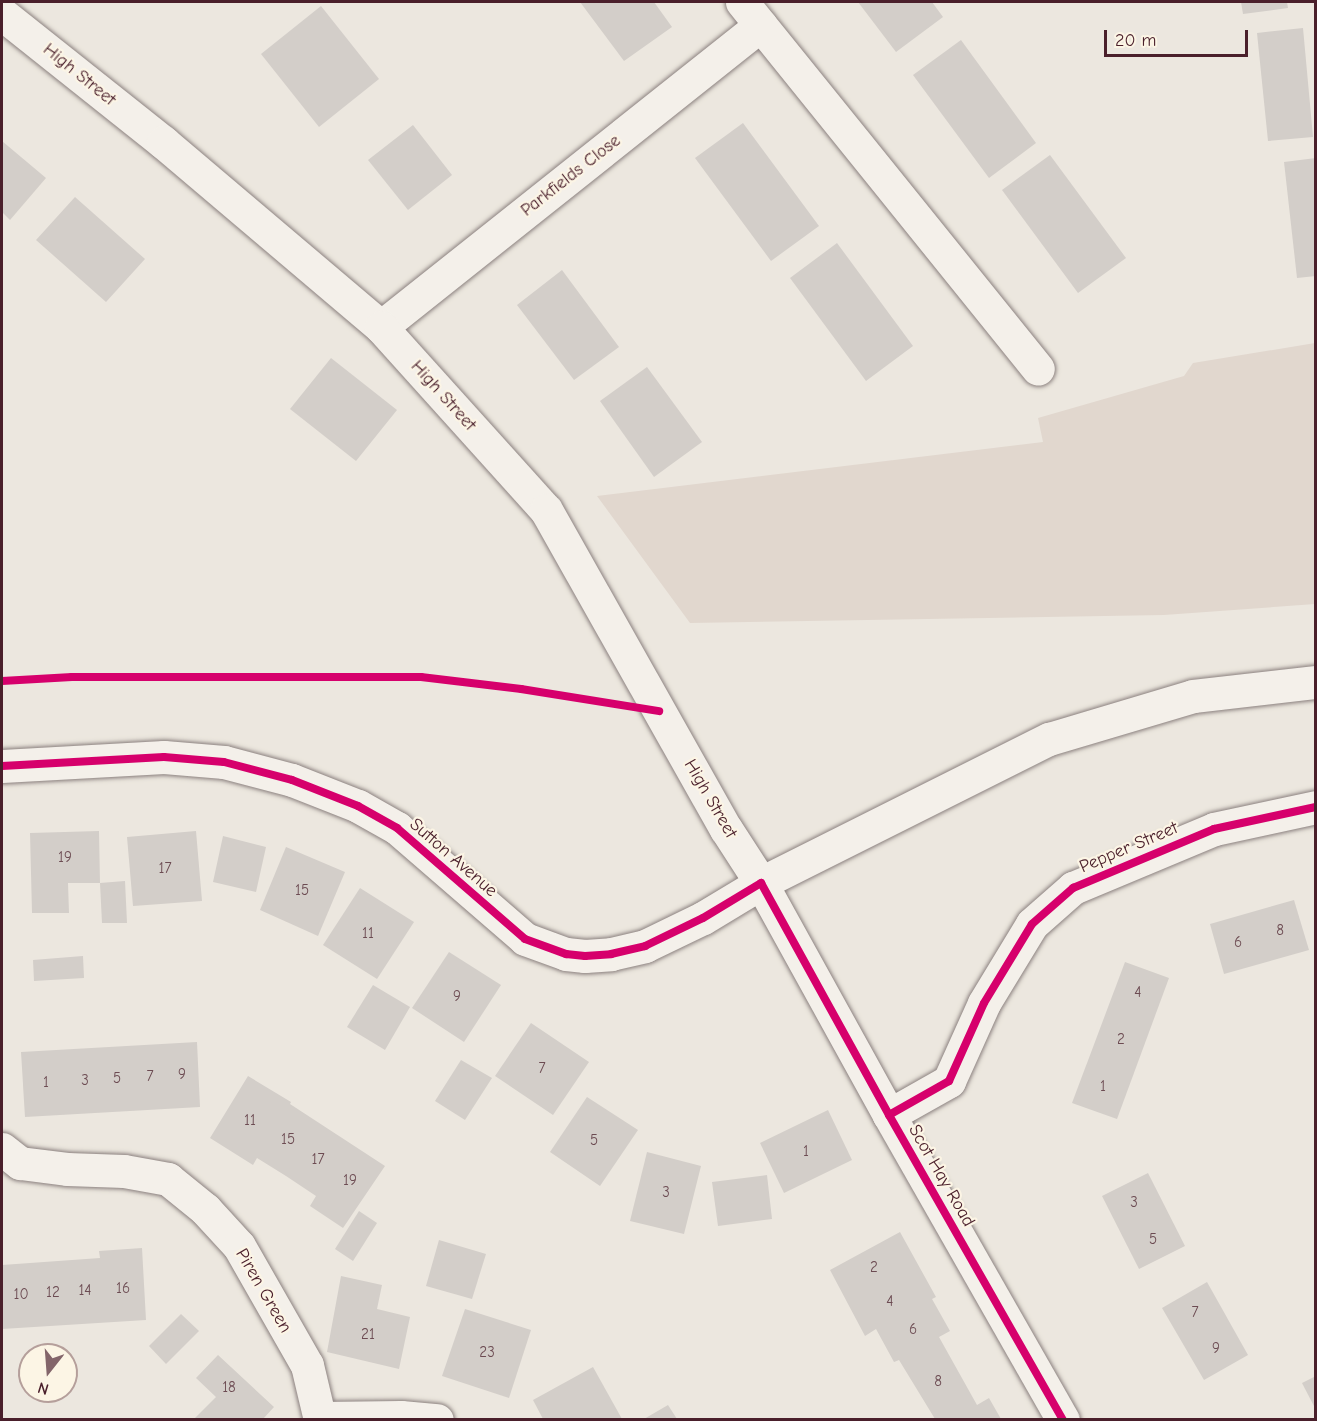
<!DOCTYPE html>
<style>
body{margin:0}
#map{position:relative;width:1317px;height:1421px;overflow:hidden;background:#ece7df;font-family:"Comic Neue",sans-serif}
div>[style]{position:absolute}
[style*='--x']{left:calc(var(--x)*1px);top:calc(var(--y)*1px);width:calc(var(--w)*1px);rotate:calc(var(--a)*1deg)}
.green>*{inset:0;background:#e1d7ce}
.building>*{inset:0;background:#d3cec9}
.roads{filter:drop-shadow(0 0 2px #8b817f) drop-shadow(0 0 2px #8b817f)}
.minor>*{height:33px;margin:-16.5px;padding:0 16.5px;transform-origin:16.5px;border-radius:16.5px;background:#f4f0ea}
.tertiary>*{height:33px;margin:-16.5px;padding:0 16.5px;transform-origin:16.5px;border-radius:16.5px;background:#f4f0ea}
.secondary>*{height:33px;margin:-16.5px;padding:0 16.5px;transform-origin:16.5px;border-radius:16.5px;background:#f4f0ea}
.cycleway>*{height:8px;margin:-4px;padding:0 4px;transform-origin:4px;border-radius:4px;background:#d6006c}
span{translate:-50% -50%;white-space:nowrap;text-align:center;line-height:1.15;-webkit-text-stroke:4.5px #fcf5e5;paint-order:stroke}
.number-label{font-size:15px;color:#6c4b52}
.number-label span{-webkit-text-stroke-width:0}
.street-label{font-size:18px;color:#4a1f2b}
.frame{position:absolute;inset:0;border:3px solid #4a1f2b;pointer-events:none}
.north{position:absolute;left:18px;top:1343px;width:60px;height:60px;box-sizing:border-box;background:#fcf5e5;border:2px solid #b59f9b;border-radius:50%;rotate:197deg;font-size:16px;font-weight:700;line-height:24px;text-align:center;color:#4a1f2b}
.north::after{content:'';display:block;margin:auto;width:21px;height:27px;background:#83656a;clip-path:polygon(50% 0,100% 100%,50% 72%,0 100%)}
.scale{position:absolute;left:1104px;top:30px;width:144px;height:27px;box-sizing:border-box;border:3px solid #4a1f2b;border-top:0;padding-left:8px;font-size:18px;line-height:21px;white-space:nowrap;color:#4a1f2b;-webkit-text-stroke:4px #fcf5e5;paint-order:stroke}
</style>
<div id="map">
<div class="green">
<div style="clip-path:polygon(1315px 343px,1315px 604px,1164px 615px,690px 623px,597px 496px,1043px 442px,1038px 418px,1184px 376px,1193px 363px)"></div>
</div>
<div class="building">
<div style="clip-path:polygon(580px 2px,654px 2px,672px 27px,624px 61px)"></div>
<div style="clip-path:polygon(858px 2px,932px 2px,943px 17px,896px 52px)"></div>
<div style="clip-path:polygon(1241px 2px,1287px 2px,1288px 8px,1243px 14px)"></div>
<div style="clip-path:polygon(321px 6px,379px 79px,319px 127px,261px 54px)"></div>
<div style="clip-path:polygon(1303px 28px,1313px 137px,1268px 141px,1257px 33px)"></div>
<div style="clip-path:polygon(961px 40px,1036px 143px,989px 178px,913px 75px)"></div>
<div style="clip-path:polygon(743px 123px,819px 226px,771px 261px,695px 158px)"></div>
<div style="clip-path:polygon(413px 125px,452px 175px,408px 210px,368px 160px)"></div>
<div style="clip-path:polygon(2px 141px,46px 178px,10px 220px,2px 212px)"></div>
<div style="clip-path:polygon(1050px 155px,1126px 258px,1078px 293px,1002px 190px)"></div>
<div style="clip-path:polygon(1316px 158px,1316px 276px,1297px 278px,1284px 162px)"></div>
<div style="clip-path:polygon(75px 197px,145px 259px,106px 302px,36px 240px)"></div>
<div style="clip-path:polygon(837px 243px,913px 346px,866px 381px,790px 278px)"></div>
<div style="clip-path:polygon(562px 270px,619px 347px,574px 380px,517px 305px)"></div>
<div style="clip-path:polygon(331px 358px,397px 410px,356px 461px,290px 409px)"></div>
<div style="clip-path:polygon(647px 367px,702px 442px,654px 477px,600px 401px)"></div>
<div style="clip-path:polygon(99px 831px,100px 883px,68px 883px,69px 913px,32px 913px,30px 833px)"></div>
<div style="clip-path:polygon(196px 831px,202px 901px,133px 906px,127px 837px)"></div>
<div style="clip-path:polygon(223px 836px,266px 847px,256px 892px,213px 882px)"></div>
<div style="clip-path:polygon(286px 847px,345px 872px,318px 936px,260px 910px)"></div>
<div style="clip-path:polygon(125px 881px,127px 923px,102px 923px,100px 883px)"></div>
<div style="clip-path:polygon(360px 888px,414px 922px,377px 979px,323px 945px)"></div>
<div style="clip-path:polygon(1294px 900px,1309px 950px,1224px 974px,1210px 924px)"></div>
<div style="clip-path:polygon(449px 952px,501px 985px,464px 1042px,412px 1008px)"></div>
<div style="clip-path:polygon(83px 956px,84px 978px,34px 981px,33px 960px)"></div>
<div style="clip-path:polygon(1125px 962px,1169px 978px,1117px 1119px,1072px 1103px)"></div>
<div style="clip-path:polygon(373px 985px,410px 1007px,385px 1050px,347px 1027px)"></div>
<div style="clip-path:polygon(531px 1023px,589px 1062px,553px 1115px,495px 1076px)"></div>
<div style="clip-path:polygon(197px 1042px,200px 1107px,25px 1117px,21px 1052px)"></div>
<div style="clip-path:polygon(461px 1060px,492px 1078px,465px 1120px,435px 1101px)"></div>
<div style="clip-path:polygon(248px 1076px,291px 1102px,290px 1104px,385px 1166px,343px 1228px,310px 1206px,316px 1196px,286px 1176px,257px 1158px,253px 1165px,210px 1138px)"></div>
<div style="clip-path:polygon(587px 1097px,638px 1130px,600px 1186px,550px 1152px)"></div>
<div style="clip-path:polygon(828px 1110px,852px 1160px,784px 1193px,760px 1143px)"></div>
<div style="clip-path:polygon(647px 1152px,701px 1166px,684px 1234px,630px 1221px)"></div>
<div style="clip-path:polygon(1148px 1173px,1185px 1246px,1139px 1269px,1102px 1196px)"></div>
<div style="clip-path:polygon(767px 1175px,772px 1219px,718px 1226px,712px 1182px)"></div>
<div style="clip-path:polygon(359px 1211px,377px 1223px,353px 1261px,335px 1249px)"></div>
<div style="clip-path:polygon(900px 1232px,936px 1297px,932px 1299px,950px 1331px,939px 1337px,977px 1405px,989px 1398px,1001px 1419px,935px 1419px,899px 1360px,894px 1362px,876px 1329px,865px 1336px,830px 1270px)"></div>
<div style="clip-path:polygon(439px 1240px,486px 1254px,472px 1299px,426px 1286px)"></div>
<div style="clip-path:polygon(142px 1248px,146px 1320px,2px 1329px,2px 1265px,100px 1258px,99px 1251px)"></div>
<div style="clip-path:polygon(341px 1276px,382px 1285px,377px 1309px,410px 1317px,399px 1369px,327px 1352px)"></div>
<div style="clip-path:polygon(1207px 1282px,1248px 1355px,1204px 1380px,1162px 1308px)"></div>
<div style="clip-path:polygon(465px 1309px,531px 1330px,509px 1398px,442px 1376px)"></div>
<div style="clip-path:polygon(181px 1314px,199px 1331px,166px 1364px,149px 1346px)"></div>
<div style="clip-path:polygon(218px 1355px,274px 1407px,263px 1419px,194px 1419px,216px 1397px,196px 1378px)"></div>
<div style="clip-path:polygon(593px 1367px,622px 1419px,543px 1419px,533px 1400px)"></div>
<div style="clip-path:polygon(1316px 1376px,1316px 1410px,1302px 1383px)"></div>
<div style="clip-path:polygon(668px 1405px,677px 1419px,644px 1419px)"></div>
</div>
<div class="roads">
<div class="minor">
<div style="--x:742;--y:2;--w:471;--a:51.1"></div>
<div style="--x:381;--y:327;--w:485;--a:-38.5"></div>
<div style="--x:2;--y:766;--w:162;--a:-3.2"></div>
<div style="--x:164;--y:757;--w:60;--a:4.8"></div>
<div style="--x:224;--y:762;--w:70;--a:14.8"></div>
<div style="--x:292;--y:780;--w:71;--a:21.5"></div>
<div style="--x:358;--y:806;--w:45;--a:29.4"></div>
<div style="--x:397;--y:828;--w:169;--a:40.9"></div>
<div style="--x:525;--y:939;--w:44;--a:20.1"></div>
<div style="--x:566;--y:954;--w:19;--a:6"></div>
<div style="--x:585;--y:956;--w:26;--a:-4"></div>
<div style="--x:611;--y:954;--w:35;--a:-13"></div>
<div style="--x:645;--y:946;--w:64;--a:-25.8"></div>
<div style="--x:703;--y:918;--w:68;--a:-31.1"></div>
<div style="--x:889;--y:1115;--w:69;--a:-29.5"></div>
<div style="--x:949;--y:1081;--w:85;--a:-65.8"></div>
<div style="--x:984;--y:1003;--w:92;--a:-58.7"></div>
<div style="--x:1032;--y:924;--w:55;--a:-41.3"></div>
<div style="--x:1073;--y:888;--w:153;--a:-22.7"></div>
<div style="--x:1214;--y:829;--w:104;--a:-12.2"></div>
<div style="--x:2;--y:1149;--w:23;--a:38"></div>
<div style="--x:20;--y:1163;--w:47;--a:7.3"></div>
<div style="--x:67;--y:1169;--w:57;--a:2"></div>
<div style="--x:124;--y:1171;--w:45;--a:10.3"></div>
<div style="--x:168;--y:1179;--w:48;--a:39"></div>
<div style="--x:205;--y:1209;--w:50;--a:47.4"></div>
<div style="--x:239;--y:1246;--w:137;--a:60.3"></div>
<div style="--x:307;--y:1365;--w:57;--a:76.7"></div>
<div style="--x:321;--y:1418;--w:80;--a:-0.7"></div>
<div style="--x:401;--y:1417;--w:36;--a:5"></div>
</div>
<div class="tertiary">
<div style="--x:761;--y:883;--w:265;--a:61.1"></div>
<div style="--x:889;--y:1115;--w:351;--a:60.3"></div>
</div>
<div class="secondary">
<div style="--x:2;--y:14;--w:206;--a:38.5"></div>
<div style="--x:163;--y:142;--w:286;--a:40.3"></div>
<div style="--x:381;--y:327;--w:246;--a:48"></div>
<div style="--x:546;--y:510;--w:366;--a:60.6"></div>
<div style="--x:726;--y:829;--w:64;--a:57.1"></div>
<div style="--x:761;--y:883;--w:322;--a:-26.6"></div>
<div style="--x:1049;--y:739;--w:150;--a:-16.6"></div>
<div style="--x:1193;--y:696;--w:124;--a:-6.5"></div>
</div>
</div>
<div class="cycleway">
<div style="--x:2;--y:681;--w:70;--a:-3.3"></div>
<div style="--x:72;--y:677;--w:349;--a:0"></div>
<div style="--x:421;--y:677;--w:101;--a:6.8"></div>
<div style="--x:521;--y:689;--w:140;--a:9.1"></div>
<div style="--x:2;--y:766;--w:162;--a:-3.2"></div>
<div style="--x:164;--y:757;--w:60;--a:4.8"></div>
<div style="--x:224;--y:762;--w:70;--a:14.8"></div>
<div style="--x:292;--y:780;--w:71;--a:21.5"></div>
<div style="--x:358;--y:806;--w:45;--a:29.4"></div>
<div style="--x:397;--y:828;--w:169;--a:40.9"></div>
<div style="--x:525;--y:939;--w:44;--a:20.1"></div>
<div style="--x:566;--y:954;--w:19;--a:6"></div>
<div style="--x:585;--y:956;--w:26;--a:-4"></div>
<div style="--x:611;--y:954;--w:35;--a:-13"></div>
<div style="--x:645;--y:946;--w:64;--a:-25.8"></div>
<div style="--x:703;--y:918;--w:68;--a:-31.1"></div>
<div style="--x:761;--y:883;--w:265;--a:61.1"></div>
<div style="--x:889;--y:1115;--w:351;--a:60.3"></div>
<div style="--x:889;--y:1115;--w:69;--a:-29.5"></div>
<div style="--x:949;--y:1081;--w:85;--a:-65.8"></div>
<div style="--x:984;--y:1003;--w:92;--a:-58.7"></div>
<div style="--x:1032;--y:924;--w:55;--a:-41.3"></div>
<div style="--x:1073;--y:888;--w:153;--a:-22.7"></div>
<div style="--x:1214;--y:829;--w:104;--a:-12.2"></div>
</div>
<div class="number-label">
<span style="left:65px;top:858px">19</span>
<span style="left:165px;top:869px">17</span>
<span style="left:302px;top:891px">15</span>
<span style="left:1280px;top:931px">8</span>
<span style="left:368px;top:934px">11</span>
<span style="left:1238px;top:943px">6</span>
<span style="left:1138px;top:993px">4</span>
<span style="left:457px;top:997px">9</span>
<span style="left:1121px;top:1040px">2</span>
<span style="left:542px;top:1069px">7</span>
<span style="left:182px;top:1075px">9</span>
<span style="left:150px;top:1077px">7</span>
<span style="left:117px;top:1079px">5</span>
<span style="left:85px;top:1081px">3</span>
<span style="left:46px;top:1083px">1</span>
<span style="left:1103px;top:1087px">1</span>
<span style="left:250px;top:1121px">11</span>
<span style="left:288px;top:1140px">15</span>
<span style="left:594px;top:1141px">5</span>
<span style="left:806px;top:1152px">1</span>
<span style="left:318px;top:1160px">17</span>
<span style="left:350px;top:1181px">19</span>
<span style="left:666px;top:1193px">3</span>
<span style="left:1134px;top:1203px">3</span>
<span style="left:1153px;top:1240px">5</span>
<span style="left:874px;top:1268px">2</span>
<span style="left:123px;top:1289px">16</span>
<span style="left:85px;top:1291px">14</span>
<span style="left:53px;top:1293px">12</span>
<span style="left:21px;top:1295px">10</span>
<span style="left:890px;top:1302px">4</span>
<span style="left:1195px;top:1313px">7</span>
<span style="left:913px;top:1330px">6</span>
<span style="left:368px;top:1335px">21</span>
<span style="left:1216px;top:1349px">9</span>
<span style="left:487px;top:1353px">23</span>
<span style="left:938px;top:1382px">8</span>
<span style="left:229px;top:1388px">18</span>
</div>
<div class="street-label">
<span style="left:79px;top:75px;rotate:39deg">High Street</span>
<span style="left:571px;top:176px;rotate:-38deg">Parkfields Close</span>
<span style="left:443px;top:396px;rotate:48deg">High Street</span>
<span style="left:710px;top:799px;rotate:60deg">High Street</span>
<span style="left:1129px;top:848px;rotate:-23deg">Pepper Street</span>
<span style="left:453px;top:858px;rotate:41deg">Sutton Avenue</span>
<span style="left:941px;top:1176px;rotate:60deg">Scot Hay Road</span>
<span style="left:263px;top:1291px;rotate:60deg">Piren Green</span>
</div>
<div class="frame"></div>
<div class="north">N</div>
<div class="scale">20 m</div>
</div>
